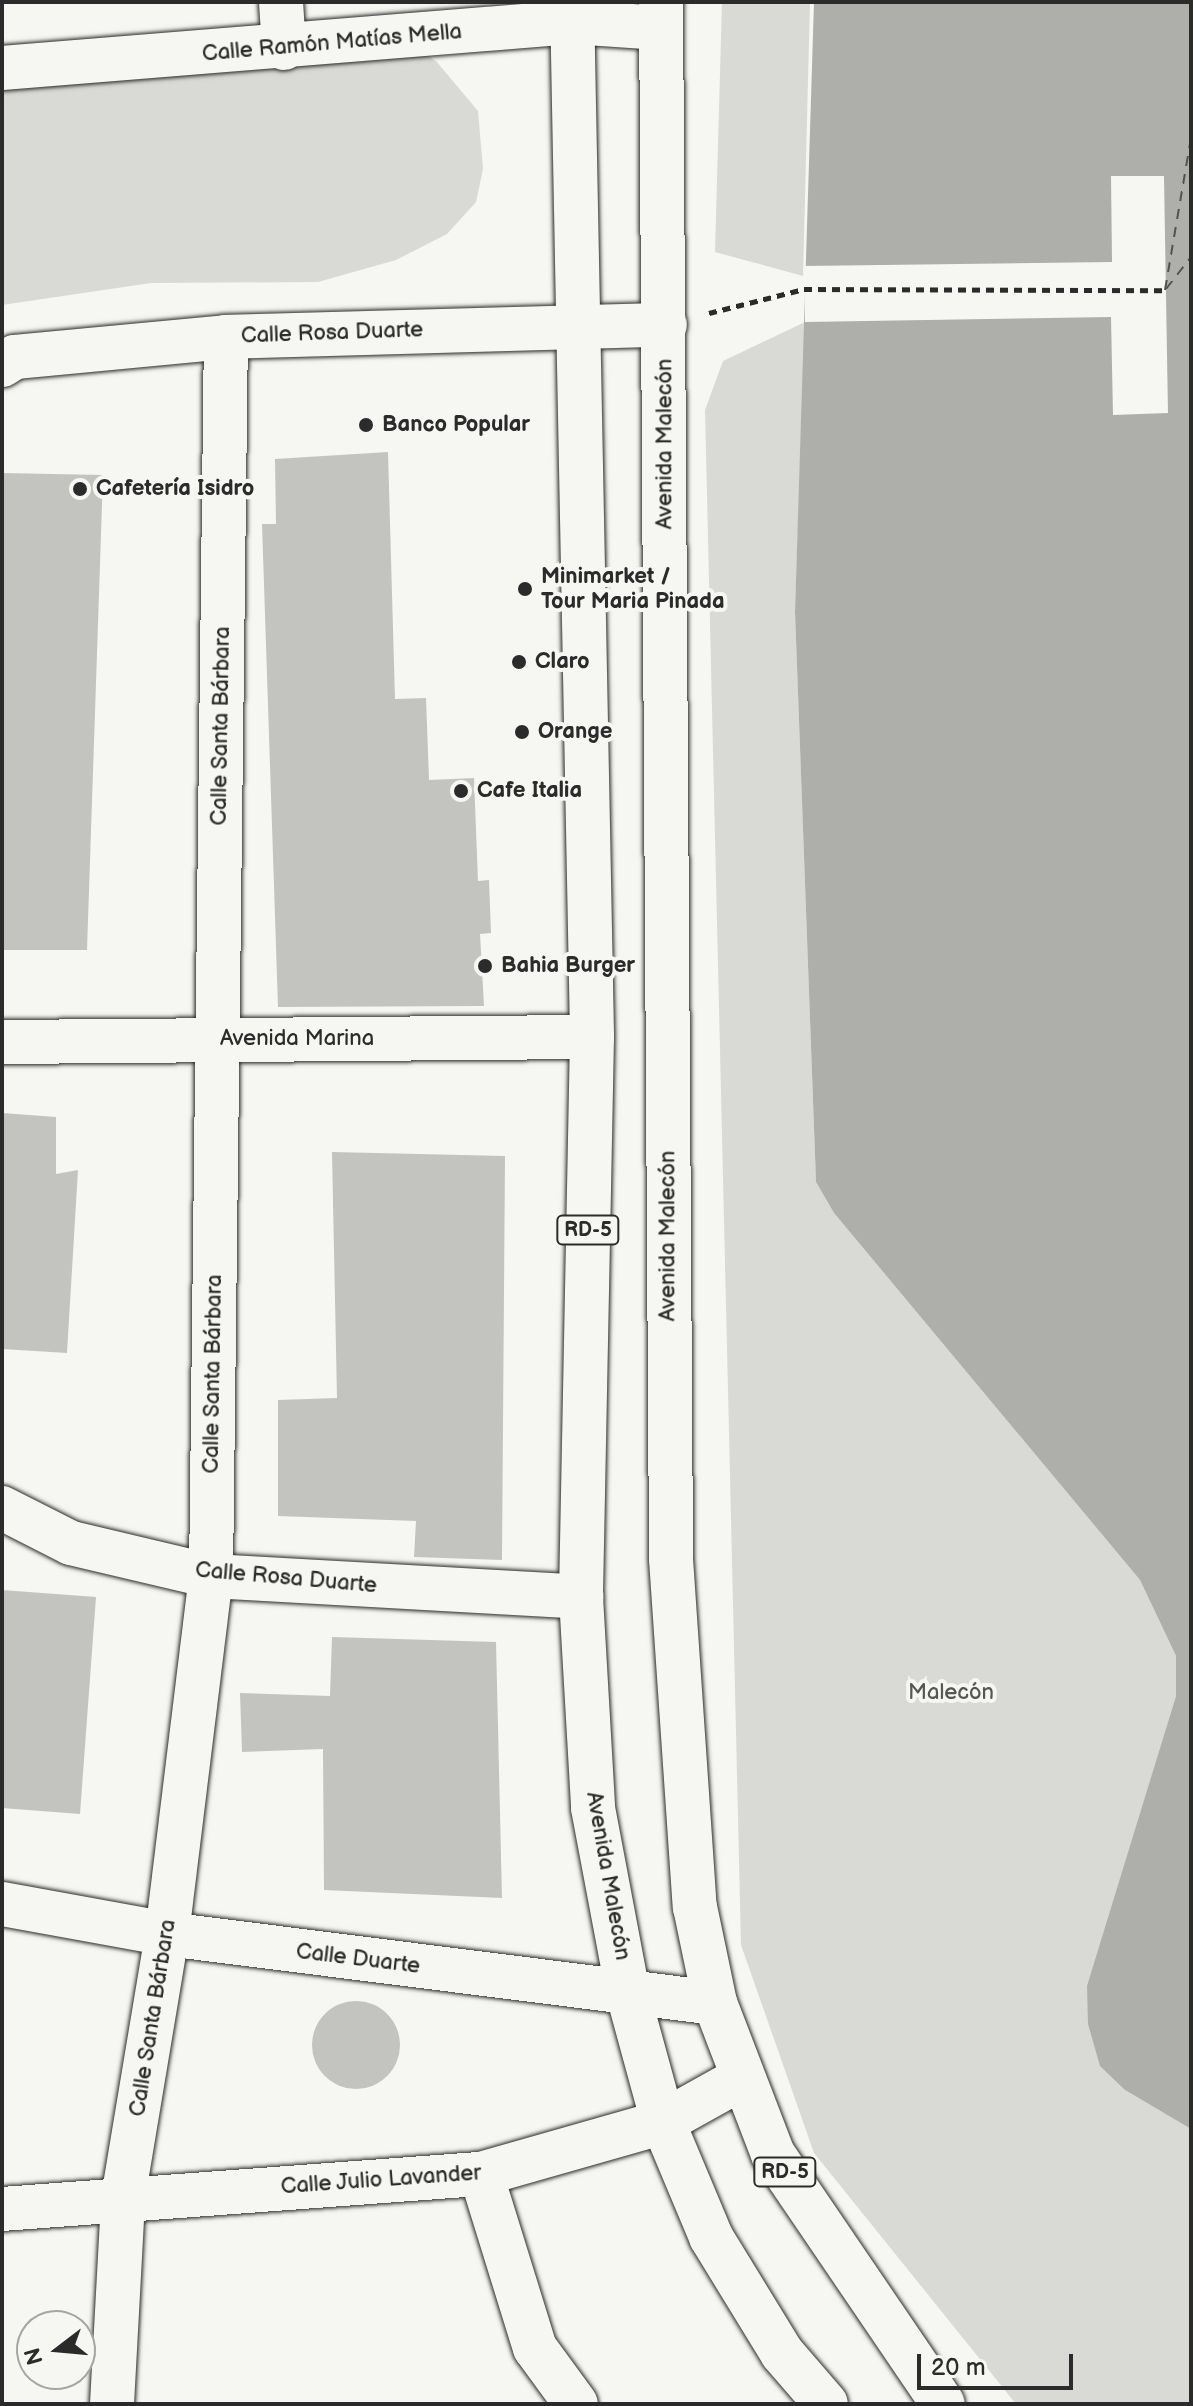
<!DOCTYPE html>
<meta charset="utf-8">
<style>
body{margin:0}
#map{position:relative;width:1193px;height:2406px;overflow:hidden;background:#f6f6f2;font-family:"Balsamiq Sans",sans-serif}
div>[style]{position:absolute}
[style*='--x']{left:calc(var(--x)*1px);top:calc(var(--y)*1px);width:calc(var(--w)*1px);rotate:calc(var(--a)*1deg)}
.green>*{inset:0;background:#d9d9d5}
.water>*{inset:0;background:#aeaeab}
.pier>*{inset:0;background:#f6f6f2}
.ferry>*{height:2px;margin-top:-1px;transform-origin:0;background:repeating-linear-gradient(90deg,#525251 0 10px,transparent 0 18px)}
.building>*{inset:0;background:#c3c3c0}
.round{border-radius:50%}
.path>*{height:5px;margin-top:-2.5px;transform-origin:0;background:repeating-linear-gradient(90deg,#2b2b2b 0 8px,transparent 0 14px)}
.roads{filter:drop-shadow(0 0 2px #2b2b2b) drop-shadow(0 0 2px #2b2b2b)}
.street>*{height:44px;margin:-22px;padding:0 22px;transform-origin:22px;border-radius:22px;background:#f6f6f2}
.primary>*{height:44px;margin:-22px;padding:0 22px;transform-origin:22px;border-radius:22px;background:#f6f6f2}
.dots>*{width:22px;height:22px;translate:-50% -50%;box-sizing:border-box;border:4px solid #f6f6f2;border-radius:50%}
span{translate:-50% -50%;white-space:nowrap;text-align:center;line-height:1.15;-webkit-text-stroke:8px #f6f6f2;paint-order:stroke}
.shield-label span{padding:2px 6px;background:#f6f6f2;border:2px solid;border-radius:6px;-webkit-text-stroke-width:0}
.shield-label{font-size:20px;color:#2b2b2b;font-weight:700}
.street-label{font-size:22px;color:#2b2b2b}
.poi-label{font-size:22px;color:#2b2b2b;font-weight:700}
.left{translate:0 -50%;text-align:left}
.park-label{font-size:22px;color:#565656}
.frame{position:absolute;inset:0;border:4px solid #2b2b2b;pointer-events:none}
.north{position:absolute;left:16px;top:2310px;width:80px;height:80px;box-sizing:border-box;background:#f6f6f2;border:2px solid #a5a5a2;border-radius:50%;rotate:254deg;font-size:22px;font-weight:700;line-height:32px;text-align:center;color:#2b2b2b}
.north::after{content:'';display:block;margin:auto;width:28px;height:36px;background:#2b2b2b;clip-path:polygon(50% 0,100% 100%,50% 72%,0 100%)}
.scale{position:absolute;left:917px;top:2354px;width:156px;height:36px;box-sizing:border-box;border:4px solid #2b2b2b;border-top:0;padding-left:10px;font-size:24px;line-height:28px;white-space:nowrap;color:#2b2b2b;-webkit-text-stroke:6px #f6f6f2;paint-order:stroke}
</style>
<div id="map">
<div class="green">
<div style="clip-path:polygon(722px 2px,810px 2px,803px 276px,715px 252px)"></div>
<div style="clip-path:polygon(389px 34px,436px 61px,478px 111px,483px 169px,476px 202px,447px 234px,396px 260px,318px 282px,151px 283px,2px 305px,2px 68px)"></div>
<div style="clip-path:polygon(805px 322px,795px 612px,816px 1182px,834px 1213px,1140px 1580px,1176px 1656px,1176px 1696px,1108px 1921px,1125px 2090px,1191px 2129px,1191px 2404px,1016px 2404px,814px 2153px,741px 1945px,705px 410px,723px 361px)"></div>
</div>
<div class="water">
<div style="clip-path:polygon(814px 2px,1191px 2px,1191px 2129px,1125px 2090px,1100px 2066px,1088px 2024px,1087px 1986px,1176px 1696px,1176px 1656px,1140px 1580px,834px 1213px,816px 1182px,795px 612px)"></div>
</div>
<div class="pier">
<div style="clip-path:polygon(1111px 176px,1164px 176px,1168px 413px,1113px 415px,1111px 317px,805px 322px,804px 266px,1112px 262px)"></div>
</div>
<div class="ferry">
<div style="--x:1166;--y:289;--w:41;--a:-52"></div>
<div style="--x:1165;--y:290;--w:154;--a:-80.3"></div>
</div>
<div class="building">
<div style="clip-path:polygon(388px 452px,395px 699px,426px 698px,429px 780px,474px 778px,478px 881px,489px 880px,491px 933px,480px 934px,484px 1006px,278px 1007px,262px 524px,276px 524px,275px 459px)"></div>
<div style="clip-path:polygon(2px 473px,103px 475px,87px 950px,2px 950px)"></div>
<div style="clip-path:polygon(2px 1113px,56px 1117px,56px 1174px,78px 1170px,67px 1353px,2px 1349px)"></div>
<div style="clip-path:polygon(332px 1152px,505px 1156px,502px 1560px,414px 1557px,416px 1521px,278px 1516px,278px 1400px,337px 1398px)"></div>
<div style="clip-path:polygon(2px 1590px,96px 1597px,80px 1814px,2px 1808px)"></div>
<div style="clip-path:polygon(332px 1637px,496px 1642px,502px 1898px,324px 1890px,323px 1749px,242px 1752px,240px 1693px,330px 1696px)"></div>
<div class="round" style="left:312px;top:2001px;width:88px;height:88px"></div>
</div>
<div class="path">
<div style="--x:709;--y:313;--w:98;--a:-14.2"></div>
<div style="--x:804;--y:289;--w:361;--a:0.2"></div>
</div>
<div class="roads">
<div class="street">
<div style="--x:281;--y:2;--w:46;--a:86.3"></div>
<div style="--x:2;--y:68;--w:572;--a:-4.61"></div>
<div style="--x:572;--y:22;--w:89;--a:3.9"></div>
<div style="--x:2;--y:365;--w:15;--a:-32"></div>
<div style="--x:15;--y:357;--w:212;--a:-5.4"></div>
<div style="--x:226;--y:337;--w:439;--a:-1.6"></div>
<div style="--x:2;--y:1042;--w:590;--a:-0.49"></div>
<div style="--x:2;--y:1508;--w:77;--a:26.9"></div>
<div style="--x:71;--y:1543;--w:144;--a:13.3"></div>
<div style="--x:211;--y:1576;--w:371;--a:3.2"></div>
<div style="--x:2;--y:1904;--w:168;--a:10.3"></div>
<div style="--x:167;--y:1934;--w:552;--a:7.18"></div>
<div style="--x:481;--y:2174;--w:182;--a:72.8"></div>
<div style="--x:535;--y:2348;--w:69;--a:53.8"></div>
<div style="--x:2;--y:2209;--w:480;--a:-4.2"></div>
<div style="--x:481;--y:2174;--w:189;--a:-15.9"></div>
<div style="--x:663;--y:2122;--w:90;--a:-29.1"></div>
<div style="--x:112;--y:2404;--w:206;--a:-86.9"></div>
<div style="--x:123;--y:2198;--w:268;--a:-80.5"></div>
<div style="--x:167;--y:1934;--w:361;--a:-83"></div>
<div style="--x:211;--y:1576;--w:1239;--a:-89.31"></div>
</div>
<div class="primary">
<div style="--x:572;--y:2;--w:1035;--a:88.89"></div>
<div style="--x:592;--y:1037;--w:560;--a:91.13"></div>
<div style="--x:581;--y:1597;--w:211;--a:86.7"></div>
<div style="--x:593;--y:1808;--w:189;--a:79.3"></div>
<div style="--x:628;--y:1994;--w:133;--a:74.7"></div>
<div style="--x:663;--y:2122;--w:125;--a:67.3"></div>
<div style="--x:711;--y:2237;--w:136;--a:58.5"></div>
<div style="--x:782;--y:2353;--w:67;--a:49.2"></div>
<div style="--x:661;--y:2;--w:1557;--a:89.63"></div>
<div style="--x:671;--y:1559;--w:349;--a:86.1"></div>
<div style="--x:695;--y:1907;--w:98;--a:78.2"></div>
<div style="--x:715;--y:2003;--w:162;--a:69"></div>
<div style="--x:773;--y:2154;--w:302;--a:55.8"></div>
</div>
</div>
<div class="dots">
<div style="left:366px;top:425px;background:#2b2b2b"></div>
<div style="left:80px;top:489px;background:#2b2b2b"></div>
<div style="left:525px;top:589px;background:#2b2b2b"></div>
<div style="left:519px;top:662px;background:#2b2b2b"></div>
<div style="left:522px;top:732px;background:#2b2b2b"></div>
<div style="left:461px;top:791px;background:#2b2b2b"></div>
<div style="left:485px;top:966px;background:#2b2b2b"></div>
</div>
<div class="shield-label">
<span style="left:588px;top:1230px">RD-5</span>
<span style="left:785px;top:2172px">RD-5</span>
</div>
<div class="street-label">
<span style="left:332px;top:43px;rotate:-5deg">Calle Ramón Matías Mella</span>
<span style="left:332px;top:333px;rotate:-2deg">Calle Rosa Duarte</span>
<span style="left:665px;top:444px;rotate:-90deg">Avenida Malecón</span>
<span style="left:221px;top:726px;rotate:-89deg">Calle Santa Bárbara</span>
<span style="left:297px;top:1039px">Avenida Marina</span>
<span style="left:668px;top:1236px;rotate:-90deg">Avenida Malecón</span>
<span style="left:213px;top:1374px;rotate:-89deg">Calle Santa Bárbara</span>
<span style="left:286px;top:1578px;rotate:5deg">Calle Rosa Duarte</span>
<span style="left:608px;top:1876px;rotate:80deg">Avenida Malecón</span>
<span style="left:358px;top:1959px;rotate:7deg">Calle Duarte</span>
<span style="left:153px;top:2018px;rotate:-81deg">Calle Santa Bárbara</span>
<span style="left:381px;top:2180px;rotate:-4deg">Calle Julio Lavander</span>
</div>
<div class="poi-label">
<span class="left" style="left:382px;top:425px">Banco Popular</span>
<span class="left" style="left:96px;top:489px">Cafetería Isidro</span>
<span class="left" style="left:541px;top:589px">Minimarket /<br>Tour Maria Pinada</span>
<span class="left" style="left:535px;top:662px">Claro</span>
<span class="left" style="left:538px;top:732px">Orange</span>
<span class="left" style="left:477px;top:791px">Cafe Italia</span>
<span class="left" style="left:501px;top:966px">Bahia Burger</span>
</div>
<div class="park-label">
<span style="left:951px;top:1693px">Malecón</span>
</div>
<div class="frame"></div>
<div class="north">N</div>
<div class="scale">20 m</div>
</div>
